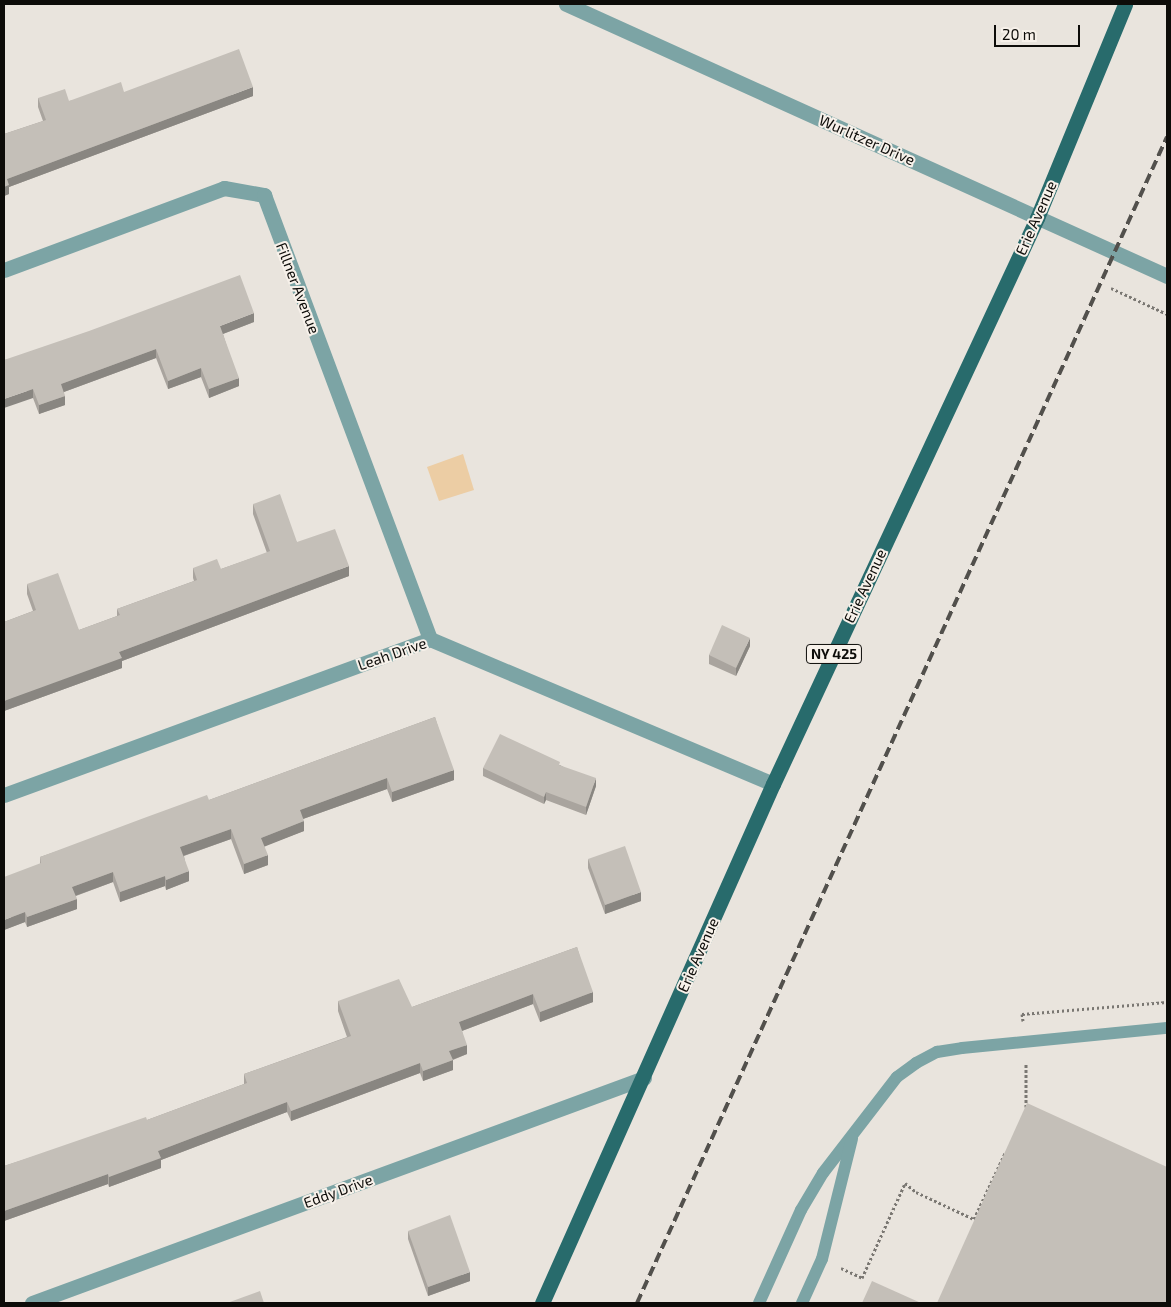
<!DOCTYPE html>
<style>
body{margin:0}
#map{position:relative;width:1171px;height:1307px;overflow:hidden;background:#e9e4dd;font-family:"Exo 2",sans-serif}
div>[style]{position:absolute}
[style*='--x']{left:calc(var(--x)*1px);top:calc(var(--y)*1px);width:calc(var(--w)*1px);rotate:calc(var(--a)*1deg)}
.green>*{inset:0;background:#eccda4}
.path>*{height:3px;margin-top:-1.5px;transform-origin:0;background:repeating-linear-gradient(90deg,#7a7772 0 2.5px,transparent 0 5px)}
.lane>*{height:12px;margin:-6px;padding:0 6px;transform-origin:6px;border-radius:6px;background:#7ca4a5}
.street>*{height:15px;margin:-7.5px;padding:0 7.5px;transform-origin:7.5px;border-radius:7.5px;background:#7ca4a5}
.primary>*{height:15px;margin:-7.5px;padding:0 7.5px;transform-origin:7.5px;border-radius:7.5px;background:#286b6c}
.rail>*{height:4px;margin-top:-2px;transform-origin:0;background:repeating-linear-gradient(90deg,#52504c 0 10px,transparent 0 15px)}
.wall>*{inset:0;background:#a9a49e}
.shaded-wall>*{inset:0;background:#898681}
.building>*{inset:0;background:#c4bfb8}
span{translate:-50% -50%;white-space:nowrap;text-align:center;line-height:1.15;-webkit-text-stroke:4px #f7f1ea;paint-order:stroke}
.shield-label span{padding:1px 4px;background:#f7f1ea;border:1px solid;border-radius:4px;-webkit-text-stroke-width:0}
.shield-label{font-size:14px;color:#0d0c09;font-weight:700}
.street-label{font-size:15px;color:#0d0c09}
.frame{position:absolute;inset:0;border:5px solid #0d0c09;pointer-events:none}
.scale{position:absolute;left:994px;top:25px;width:86px;height:22px;box-sizing:border-box;border:2px solid #0d0c09;border-top:0;padding-left:6px;font-size:15px;line-height:18px;white-space:nowrap;color:#0d0c09;-webkit-text-stroke:4px #f7f1ea;paint-order:stroke}
</style>
<div id="map">
<div class="green">
<div style="clip-path:polygon(463px 454px,474px 490px,439px 501px,427px 467px)"></div>
</div>
<div class="path">
<div style="--x:1111;--y:288;--w:62;--a:24.9"></div>
<div style="--x:1023;--y:1021;--w:7;--a:-98"></div>
<div style="--x:1022;--y:1014;--w:145;--a:-4.7"></div>
<div style="--x:1026;--y:1107;--w:44;--a:-90"></div>
<div style="--x:841;--y:1268;--w:23;--a:25"></div>
<div style="--x:862;--y:1278;--w:104;--a:-65.6"></div>
<div style="--x:905;--y:1183;--w:14;--a:39"></div>
<div style="--x:916;--y:1192;--w:64;--a:25"></div>
<div style="--x:974;--y:1219;--w:73;--a:-64.8"></div>
</div>
<div class="lane">
<div style="--x:759;--y:1303;--w:102;--a:-65.7"></div>
<div style="--x:801;--y:1210;--w:43;--a:-59.3"></div>
<div style="--x:823;--y:1173;--w:121;--a:-52.4"></div>
<div style="--x:897;--y:1077;--w:24;--a:-36"></div>
<div style="--x:916;--y:1063;--w:24;--a:-28"></div>
<div style="--x:937;--y:1052;--w:25;--a:-9"></div>
<div style="--x:962;--y:1048;--w:206;--a:-5.6"></div>
<div style="--x:802;--y:1303;--w:48;--a:-65.6"></div>
<div style="--x:822;--y:1259;--w:124;--a:-76"></div>
</div>
<div class="street">
<div style="--x:566;--y:4;--w:660;--a:24.35"></div>
<div style="--x:4;--y:270;--w:235;--a:-20.4"></div>
<div style="--x:224;--y:188;--w:41;--a:9.9"></div>
<div style="--x:264;--y:195;--w:474;--a:69.5"></div>
<div style="--x:4;--y:795;--w:454;--a:-20.1"></div>
<div style="--x:430;--y:639;--w:372;--a:22.9"></div>
<div style="--x:32;--y:1303;--w:652;--a:-20.19"></div>
</div>
<div class="primary">
<div style="--x:542;--y:1303;--w:568;--a:-66.01"></div>
<div style="--x:773;--y:784;--w:625;--a:-64.99"></div>
<div style="--x:1037;--y:218;--w:231;--a:-67.6"></div>
</div>
<div class="rail">
<div style="--x:637;--y:1303;--w:1281;--a:-65.56"></div>
</div>
<div class="wall">
<div style="clip-path:polygon(124px 92px,253px 96px,9px 187px,9px 194px,4px 196px,4px 134px,43px 121px,38px 107px,38px 98px,69px 101px)"></div>
<div style="clip-path:polygon(254px 322px,223px 334px,239px 386px,209px 398px,201px 377px,168px 389px,156px 358px,64px 392px,65px 405px,39px 414px,33px 398px,4px 360px)"></div>
<div style="clip-path:polygon(253px 504px,297px 542px,349px 576px,122px 661px,122px 668px,4px 711px,4px 622px,33px 611px,27px 594px,27px 584px,79px 630px,117px 616px,117px 609px,194px 581px,193px 578px,193px 568px,221px 569px,267px 553px,253px 514px)"></div>
<div style="clip-path:polygon(750px 646px,736px 676px,709px 664px,709px 655px)"></div>
<div style="clip-path:polygon(435px 717px,454px 780px,392px 802px,387px 789px,303px 819px,304px 831px,264px 846px,268px 865px,244px 874px,231px 839px,184px 856px,189px 881px,166px 890px,165px 886px,120px 902px,113px 882px,76px 896px,77px 909px,27px 927px,25px 922px,4px 930px,40px 864px,40px 857px,209px 800px)"></div>
<div style="clip-path:polygon(560px 765px,596px 786px,586px 815px,546px 800px,544px 804px,483px 776px,483px 768px)"></div>
<div style="clip-path:polygon(588px 859px,641px 901px,605px 914px,588px 868px)"></div>
<div style="clip-path:polygon(577px 947px,593px 1002px,540px 1022px,533px 1004px,462px 1031px,467px 1054px,453px 1060px,453px 1070px,423px 1081px,420px 1073px,291px 1121px,287px 1112px,161px 1160px,161px 1168px,109px 1187px,108px 1184px,4px 1221px,4px 1166px,147px 1120px,244px 1084px,244px 1074px,347px 1037px,338px 1011px,338px 1001px,412px 1007px)"></div>
<div style="clip-path:polygon(408px 1231px,470px 1281px,428px 1296px,408px 1239px)"></div>
</div>
<div class="shaded-wall">
<div style="clip-path:polygon(253px 87px,253px 96px,9px 187px,9px 194px,4px 196px,4px 187px,7px 179px)"></div>
<div style="clip-path:polygon(254px 313px,254px 322px,220px 335px,220px 326px)"></div>
<div style="clip-path:polygon(156px 349px,156px 358px,61px 393px,61px 384px)"></div>
<div style="clip-path:polygon(201px 368px,201px 377px,168px 389px,168px 381px)"></div>
<div style="clip-path:polygon(239px 378px,239px 386px,209px 398px,209px 389px)"></div>
<div style="clip-path:polygon(33px 389px,33px 398px,4px 408px,4px 399px)"></div>
<div style="clip-path:polygon(65px 396px,65px 405px,39px 414px,39px 405px)"></div>
<div style="clip-path:polygon(349px 566px,349px 576px,122px 661px,122px 668px,4px 711px,4px 701px,119px 652px)"></div>
<div style="clip-path:polygon(750px 638px,750px 646px,736px 676px,736px 668px)"></div>
<div style="clip-path:polygon(454px 770px,454px 780px,392px 802px,392px 792px)"></div>
<div style="clip-path:polygon(387px 778px,387px 789px,300px 820px,300px 810px)"></div>
<div style="clip-path:polygon(596px 778px,596px 786px,586px 815px,586px 807px)"></div>
<div style="clip-path:polygon(546px 792px,546px 800px,544px 804px,544px 797px)"></div>
<div style="clip-path:polygon(304px 821px,304px 831px,261px 848px,261px 838px)"></div>
<div style="clip-path:polygon(231px 829px,231px 839px,180px 857px,180px 847px)"></div>
<div style="clip-path:polygon(268px 855px,268px 865px,244px 874px,244px 864px)"></div>
<div style="clip-path:polygon(189px 871px,189px 881px,166px 890px,166px 880px)"></div>
<div style="clip-path:polygon(113px 872px,113px 882px,72px 897px,72px 887px)"></div>
<div style="clip-path:polygon(165px 876px,165px 886px,120px 902px,120px 892px)"></div>
<div style="clip-path:polygon(641px 892px,641px 901px,605px 914px,605px 905px)"></div>
<div style="clip-path:polygon(77px 899px,77px 909px,27px 927px,27px 917px)"></div>
<div style="clip-path:polygon(25px 912px,25px 922px,4px 930px,4px 920px)"></div>
<div style="clip-path:polygon(593px 992px,593px 1002px,540px 1022px,540px 1012px)"></div>
<div style="clip-path:polygon(533px 994px,533px 1004px,459px 1032px,459px 1022px)"></div>
<div style="clip-path:polygon(467px 1045px,467px 1054px,449px 1061px,449px 1051px)"></div>
<div style="clip-path:polygon(453px 1060px,453px 1070px,423px 1081px,423px 1071px)"></div>
<div style="clip-path:polygon(420px 1063px,420px 1073px,291px 1121px,291px 1111px)"></div>
<div style="clip-path:polygon(287px 1102px,287px 1112px,161px 1160px,161px 1168px,109px 1187px,109px 1177px,158px 1151px)"></div>
<div style="clip-path:polygon(108px 1174px,108px 1184px,4px 1221px,4px 1211px)"></div>
<div style="clip-path:polygon(470px 1272px,470px 1281px,428px 1296px,428px 1287px)"></div>
</div>
<div class="building">
<div style="clip-path:polygon(239px 49px,253px 87px,7px 179px,9px 185px,4px 187px,4px 134px,46px 120px,38px 98px,65px 89px,69px 101px,121px 82px,124px 92px)"></div>
<div style="clip-path:polygon(240px 275px,254px 313px,220px 326px,239px 378px,209px 389px,201px 368px,168px 381px,156px 349px,61px 384px,65px 396px,39px 405px,33px 389px,4px 399px,4px 360px,89px 331px)"></div>
<div style="clip-path:polygon(280px 494px,297px 542px,335px 529px,349px 566px,119px 652px,122px 658px,4px 701px,4px 622px,36px 610px,27px 584px,58px 573px,79px 630px,120px 615px,117px 609px,197px 580px,193px 568px,217px 559px,221px 569px,270px 551px,253px 504px)"></div>
<div style="clip-path:polygon(722px 625px,750px 638px,736px 668px,709px 655px)"></div>
<div style="clip-path:polygon(435px 717px,454px 770px,392px 792px,387px 778px,300px 810px,304px 821px,261px 838px,268px 855px,244px 864px,231px 829px,180px 847px,189px 871px,166px 880px,165px 876px,120px 892px,113px 872px,72px 887px,77px 899px,27px 917px,25px 912px,4px 920px,4px 877px,41px 863px,40px 857px,144px 818px,207px 795px,209px 800px)"></div>
<div style="clip-path:polygon(500px 734px,560px 762px,559px 765px,596px 778px,586px 807px,546px 792px,544px 797px,483px 768px)"></div>
<div style="clip-path:polygon(625px 846px,641px 892px,605px 905px,588px 859px)"></div>
<div style="clip-path:polygon(577px 947px,593px 992px,540px 1012px,533px 994px,459px 1022px,467px 1045px,449px 1051px,453px 1060px,423px 1071px,420px 1063px,291px 1111px,287px 1102px,158px 1151px,161px 1158px,109px 1177px,108px 1174px,4px 1211px,4px 1166px,146px 1117px,147px 1120px,247px 1083px,244px 1074px,351px 1036px,338px 1001px,399px 979px,412px 1007px)"></div>
<div style="clip-path:polygon(1027px 1103px,1167px 1167px,1167px 1303px,937px 1303px)"></div>
<div style="clip-path:polygon(450px 1215px,470px 1272px,428px 1287px,408px 1231px)"></div>
<div style="clip-path:polygon(872px 1281px,921px 1303px,862px 1303px)"></div>
<div style="clip-path:polygon(260px 1291px,264px 1303px,227px 1303px)"></div>
</div>
<div class="shield-label">
<span style="left:834px;top:654px">NY 425</span>
</div>
<div class="street-label">
<span style="left:867px;top:140px;rotate:24deg">Wurlitzer Drive</span>
<span style="left:1036px;top:218px;rotate:-66deg">Erie Avenue</span>
<span style="left:298px;top:288px;rotate:69deg">Fillner Avenue</span>
<span style="left:865px;top:586px;rotate:-65deg">Erie Avenue</span>
<span style="left:392px;top:654px;rotate:-19deg">Leah Drive</span>
<span style="left:698px;top:955px;rotate:-66deg">Erie Avenue</span>
<span style="left:338px;top:1191px;rotate:-20deg">Eddy Drive</span>
</div>
<div class="frame"></div>
<div class="scale">20 m</div>
</div>
